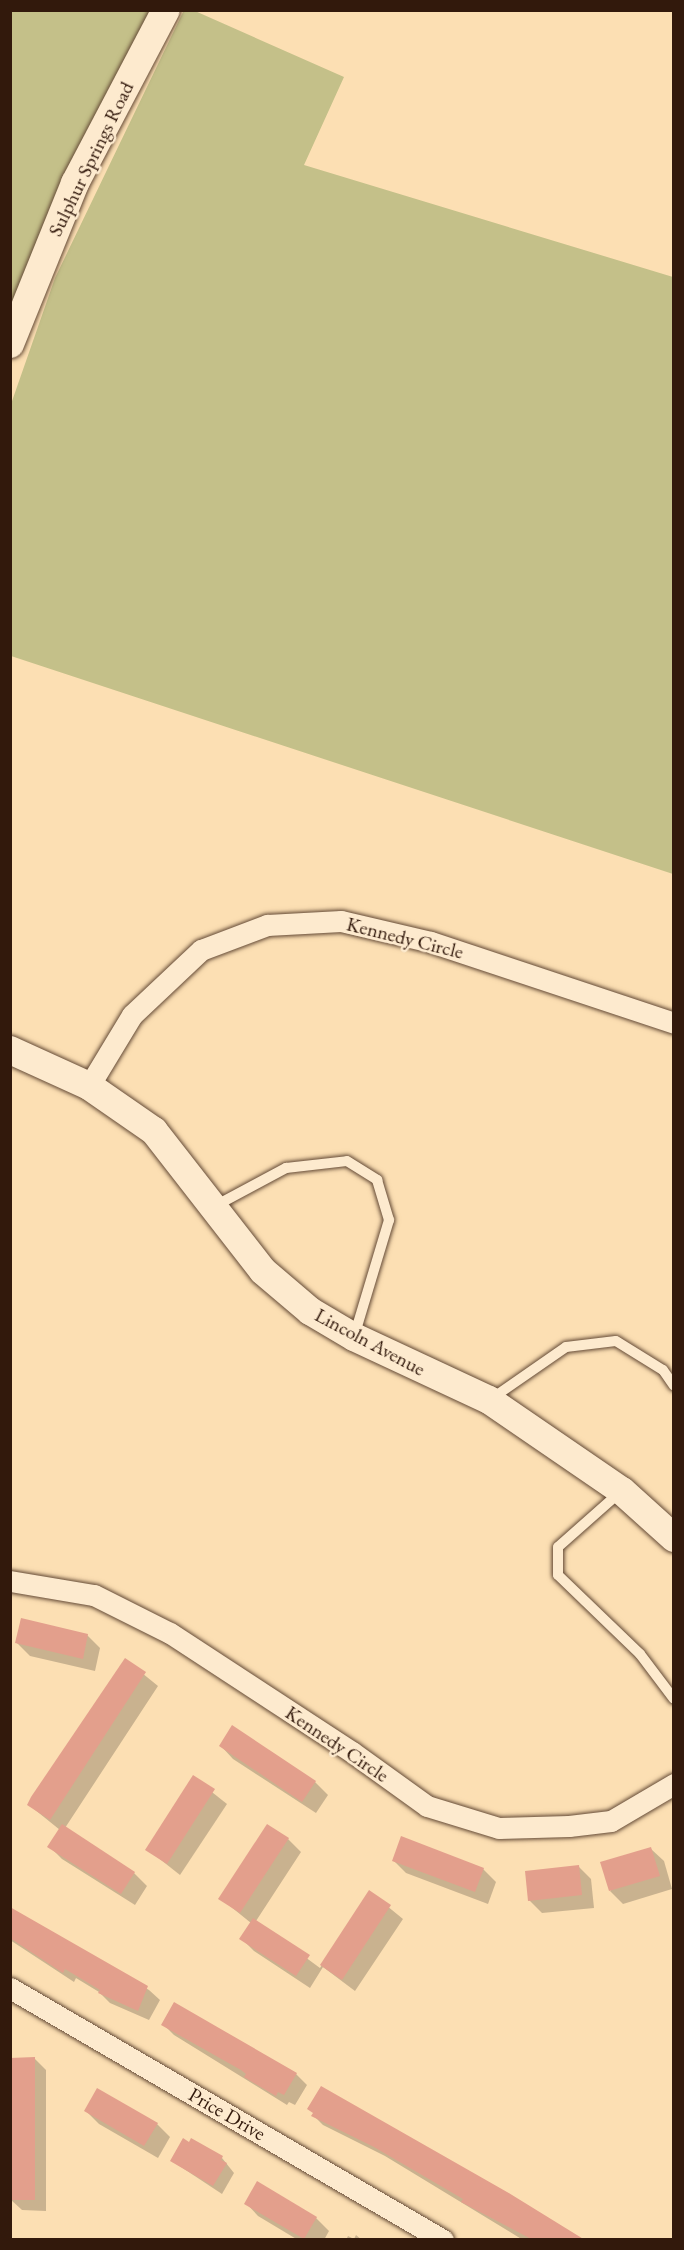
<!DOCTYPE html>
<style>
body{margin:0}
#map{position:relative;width:684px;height:2250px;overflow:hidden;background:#fcdfb3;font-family:"EB Garamond",serif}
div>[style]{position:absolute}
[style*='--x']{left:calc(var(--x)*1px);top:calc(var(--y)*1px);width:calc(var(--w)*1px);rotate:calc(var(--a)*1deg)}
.green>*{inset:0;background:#c4c089}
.shadow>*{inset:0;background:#0003}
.building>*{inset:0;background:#e39f8c}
.roads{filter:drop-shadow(0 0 2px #644a36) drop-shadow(0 0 2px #644a36)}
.lane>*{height:10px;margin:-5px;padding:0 5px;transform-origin:5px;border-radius:5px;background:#fdeace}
.street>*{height:21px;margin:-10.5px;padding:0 10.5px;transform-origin:10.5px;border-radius:10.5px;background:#fdeace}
.secondary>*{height:28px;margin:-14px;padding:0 14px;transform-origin:14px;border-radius:14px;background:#fdeace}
span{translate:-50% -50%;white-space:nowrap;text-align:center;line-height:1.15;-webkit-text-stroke:5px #fdeace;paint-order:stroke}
.street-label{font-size:20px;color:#32190c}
.frame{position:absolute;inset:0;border:12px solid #32190c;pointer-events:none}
</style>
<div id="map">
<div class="green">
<div style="clip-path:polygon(184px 10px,195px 11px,344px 77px,304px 165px,673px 277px,673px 874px,11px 656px,11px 404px,55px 278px)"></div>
<div style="clip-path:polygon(11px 11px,166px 11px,24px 307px,11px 302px)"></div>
</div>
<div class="shadow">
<div style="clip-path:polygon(87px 1635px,100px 1648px,95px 1671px,30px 1656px,17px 1643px)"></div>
<div style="clip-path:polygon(126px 1660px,158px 1686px,65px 1828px,134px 1873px,147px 1886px,135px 1905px,62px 1859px,49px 1846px,60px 1830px,29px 1805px)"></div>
<div style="clip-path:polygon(221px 1746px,315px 1782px,328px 1795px,316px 1813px,233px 1759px)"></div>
<div style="clip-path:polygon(193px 1777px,227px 1804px,180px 1875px,147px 1849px)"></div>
<div style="clip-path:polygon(288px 1839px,301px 1852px,256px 1921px,320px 1968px,370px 1892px,403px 1919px,355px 1991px,323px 1967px,310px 1988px,254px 1951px,241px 1938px,251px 1923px,220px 1898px)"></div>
<div style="clip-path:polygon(651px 1849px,664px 1861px,672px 1889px,623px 1904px,610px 1891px)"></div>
<div style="clip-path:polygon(393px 1860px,483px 1869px,496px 1882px,488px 1904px,406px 1873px)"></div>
<div style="clip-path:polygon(578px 1866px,591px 1879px,594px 1908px,542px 1913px,529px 1900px)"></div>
<div style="clip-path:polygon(10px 1908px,149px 1990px,160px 2000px,149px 2020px,110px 2003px,99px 1992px,76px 1978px,74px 1982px,10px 1940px)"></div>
<div style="clip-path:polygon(163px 2024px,296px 2074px,307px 2085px,295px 2105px,289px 2102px,287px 2105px,174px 2035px)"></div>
<div style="clip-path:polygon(35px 2059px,46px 2070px,46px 2211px,22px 2210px,10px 2199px)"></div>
<div style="clip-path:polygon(86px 2111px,157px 2124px,170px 2137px,158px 2158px,99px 2124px)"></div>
<div style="clip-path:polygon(313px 2115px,581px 2240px,523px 2240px,385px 2156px,323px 2125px)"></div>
<div style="clip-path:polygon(222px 2158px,234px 2173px,222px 2194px,172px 2161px)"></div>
<div style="clip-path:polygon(246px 2203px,316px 2218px,329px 2231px,324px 2240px,298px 2240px,258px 2216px)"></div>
<div style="clip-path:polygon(356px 2235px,362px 2240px,346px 2240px,348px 2236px,354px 2239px)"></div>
</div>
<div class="building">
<div style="clip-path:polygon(21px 1618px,88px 1634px,83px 1659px,15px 1643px)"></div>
<div style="clip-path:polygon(125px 1658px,146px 1672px,50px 1820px,27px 1805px,31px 1797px)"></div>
<div style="clip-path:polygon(232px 1725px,316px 1781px,302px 1802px,219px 1746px)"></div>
<div style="clip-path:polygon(193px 1775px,215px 1789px,167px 1864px,145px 1850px)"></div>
<div style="clip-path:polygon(62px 1824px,135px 1872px,121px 1894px,47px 1847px)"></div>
<div style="clip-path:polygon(267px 1824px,289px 1838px,240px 1913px,218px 1899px)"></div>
<div style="clip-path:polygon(401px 1836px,484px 1868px,475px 1892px,392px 1861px)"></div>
<div style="clip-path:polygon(651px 1847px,660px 1876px,609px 1891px,600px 1862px)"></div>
<div style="clip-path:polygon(579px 1865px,582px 1895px,528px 1901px,525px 1871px)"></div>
<div style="clip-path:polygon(369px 1890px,391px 1905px,342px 1980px,320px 1965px)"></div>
<div style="clip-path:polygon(10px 1907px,148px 1986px,138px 2011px,98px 1993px,100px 1990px,65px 1969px,63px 1973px,10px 1938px)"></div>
<div style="clip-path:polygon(253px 1918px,310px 1955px,296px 1976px,239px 1939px)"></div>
<div style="clip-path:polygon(174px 2002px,297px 2073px,284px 2095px,278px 2092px,276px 2096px,244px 2077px,246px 2074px,241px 2070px,161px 2025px)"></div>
<div style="clip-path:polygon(35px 2057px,35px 2200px,10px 2200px,10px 2058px)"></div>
<div style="clip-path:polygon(321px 2086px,507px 2192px,585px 2240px,533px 2240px,461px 2202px,463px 2199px,374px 2147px,311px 2116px,313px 2113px,307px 2109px)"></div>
<div style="clip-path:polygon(97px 2088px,158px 2123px,144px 2146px,84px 2111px)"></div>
<div style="clip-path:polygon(183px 2138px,189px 2142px,191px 2138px,223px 2156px,221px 2160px,227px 2163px,213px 2186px,170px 2161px)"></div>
<div style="clip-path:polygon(257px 2181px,317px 2217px,304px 2239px,244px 2204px)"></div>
</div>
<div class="roads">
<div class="lane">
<div style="--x:215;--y:1206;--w:81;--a:-28.2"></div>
<div style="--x:286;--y:1168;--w:61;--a:-6.5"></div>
<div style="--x:347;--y:1161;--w:36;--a:32"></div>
<div style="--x:377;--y:1180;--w:42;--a:73.3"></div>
<div style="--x:389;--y:1220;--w:122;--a:106.7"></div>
<div style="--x:491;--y:1399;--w:91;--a:-34.7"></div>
<div style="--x:566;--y:1347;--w:50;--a:-6.8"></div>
<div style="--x:616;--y:1341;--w:55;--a:31.7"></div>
<div style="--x:663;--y:1370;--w:19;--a:55"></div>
<div style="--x:619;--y:1493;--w:81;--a:138.5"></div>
<div style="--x:558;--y:1547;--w:28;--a:90"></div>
<div style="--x:558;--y:1575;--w:114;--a:43.9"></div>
<div style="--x:640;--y:1654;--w:56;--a:52.9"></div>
</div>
<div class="street">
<div style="--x:89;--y:1086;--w:83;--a:-58.8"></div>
<div style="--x:132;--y:1015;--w:95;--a:-43.3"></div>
<div style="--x:201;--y:950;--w:71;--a:-20.7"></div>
<div style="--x:267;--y:925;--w:74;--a:-3.1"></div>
<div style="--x:341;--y:921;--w:92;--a:13.1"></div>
<div style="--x:431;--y:942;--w:256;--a:18.4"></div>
<div style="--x:10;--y:1581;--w:85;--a:9.5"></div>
<div style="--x:94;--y:1595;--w:85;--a:26.6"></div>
<div style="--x:170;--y:1633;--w:217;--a:33.2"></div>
<div style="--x:352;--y:1752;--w:92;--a:35.8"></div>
<div style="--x:427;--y:1806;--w:75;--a:17"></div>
<div style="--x:499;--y:1828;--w:70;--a:-1.6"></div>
<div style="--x:569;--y:1826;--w:42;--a:-6.8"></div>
<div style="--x:611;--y:1821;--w:73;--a:-30.4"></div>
<div style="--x:10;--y:1988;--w:501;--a:30.2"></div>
</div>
<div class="secondary">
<div style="--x:10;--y:344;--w:174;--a:-68"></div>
<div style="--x:75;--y:183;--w:195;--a:-62.3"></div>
<div style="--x:10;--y:1050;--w:87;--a:24.5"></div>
<div style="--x:89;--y:1086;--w:79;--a:34.7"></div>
<div style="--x:154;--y:1131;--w:177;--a:52.1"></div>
<div style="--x:263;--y:1271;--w:62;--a:40.4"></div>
<div style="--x:310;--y:1311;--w:51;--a:30.6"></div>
<div style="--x:354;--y:1337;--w:149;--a:25"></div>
<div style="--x:489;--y:1400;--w:161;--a:34.4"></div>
<div style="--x:622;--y:1491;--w:70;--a:42.1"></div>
</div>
</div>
<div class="street-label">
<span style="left:91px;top:159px;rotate:-64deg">Sulphur Springs Road</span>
<span style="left:405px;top:938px;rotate:14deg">Kennedy Circle</span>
<span style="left:370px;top:1342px;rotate:28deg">Lincoln Avenue</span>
<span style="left:337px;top:1744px;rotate:34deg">Kennedy Circle</span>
<span style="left:227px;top:2114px;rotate:30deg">Price Drive</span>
</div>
<div class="frame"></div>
</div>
